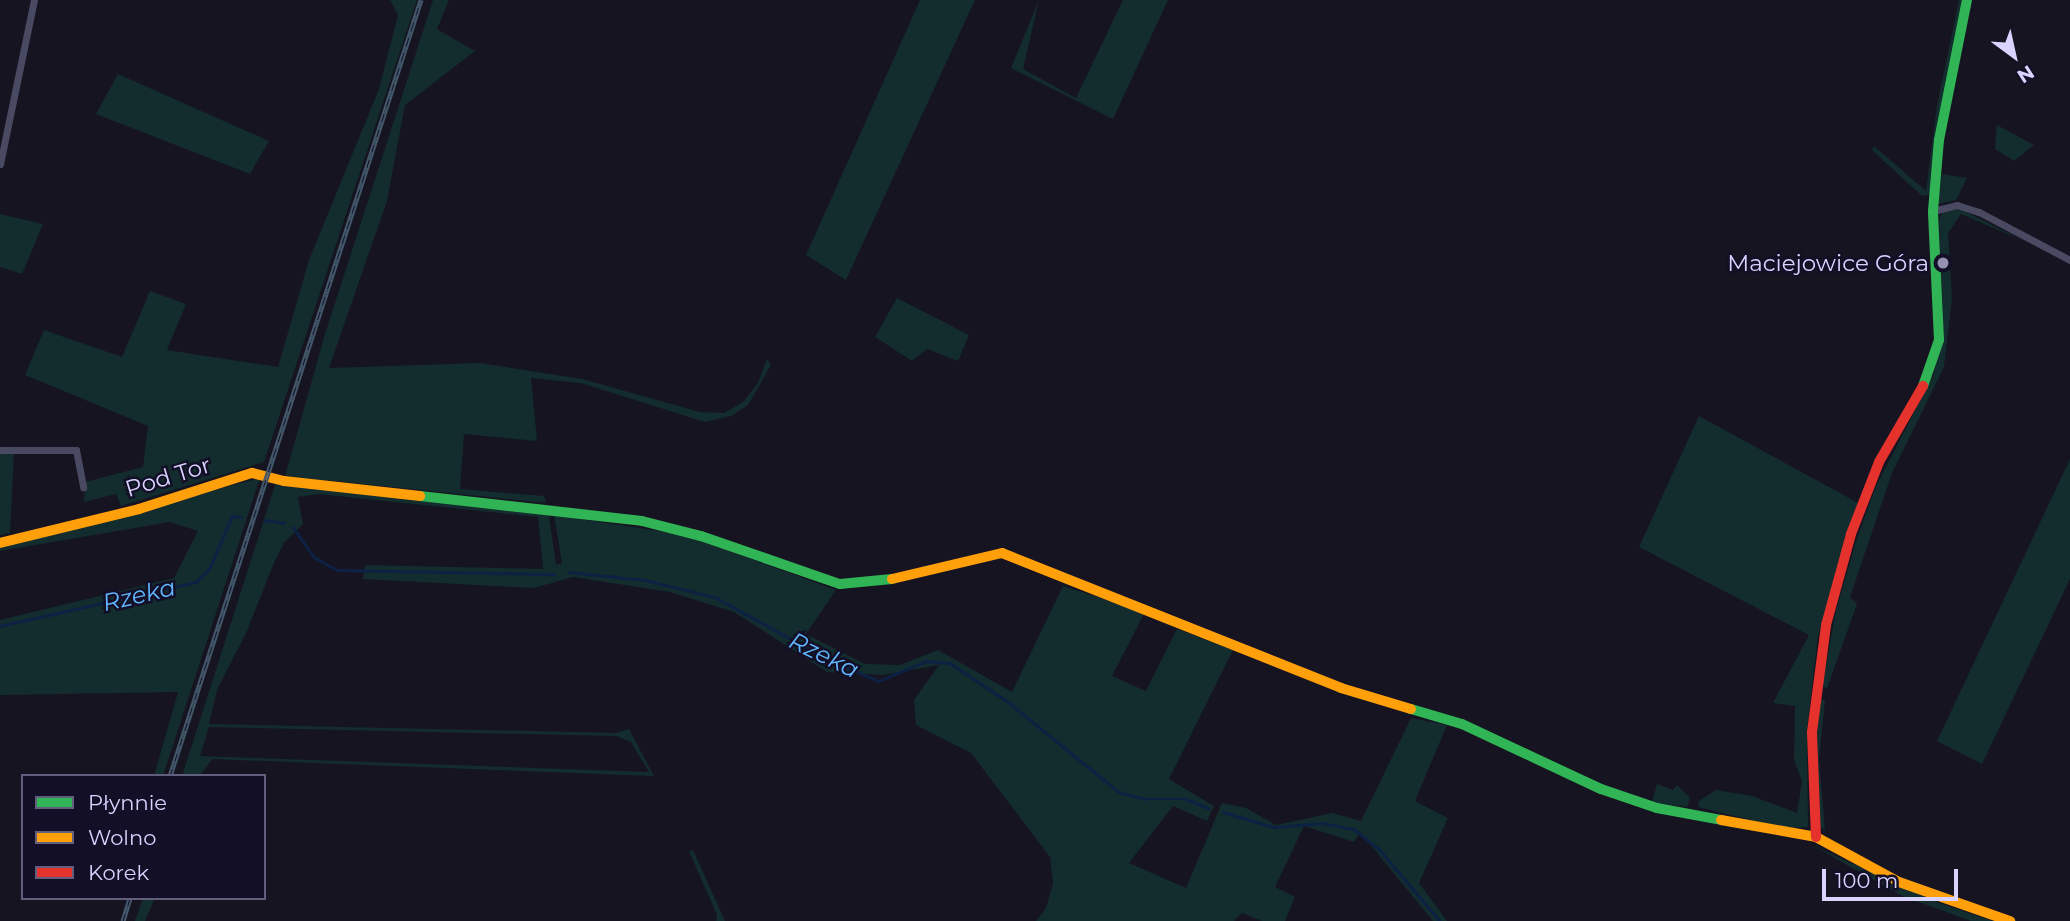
<!DOCTYPE html>
<meta charset="utf-8">
<style>
body{margin:0}
#map{position:relative;width:2070px;height:921px;overflow:hidden;background:#161421;font-family:Montserrat,sans-serif}
div>[style]{position:absolute}
[style*='--x']{left:calc(var(--x)*1px);top:calc(var(--y)*1px);width:calc(var(--w)*1px);rotate:calc(var(--a)*1deg)}
.green>*{inset:0;background:#132c2d}
.stream>*{height:2.5px;margin:-1.25px;padding:0 1.25px;transform-origin:1.25px;border-radius:1.25px;background:#0d2144}
.street>*{height:7px;margin:-3.5px;padding:0 3.5px;transform-origin:3.5px;border-radius:3.5px;background:#4a4962}
.fast>*{height:10px;margin:-5px;padding:0 5px;transform-origin:5px;border-radius:5px;background:#30b455}
.slow>*{height:10px;margin:-5px;padding:0 5px;transform-origin:5px;border-radius:5px;background:#ff9f0a}
.jam>*{height:10px;margin:-5px;padding:0 5px;transform-origin:5px;border-radius:5px;background:#e5322d}
.rail>*{height:5px;margin-top:-2.5px;transform-origin:0;background:repeating-linear-gradient(90deg,#130f26 0 8px,#43596b 0 16px);box-sizing:border-box;border-block:2px solid #43596b}
.dots>*{width:19px;height:19px;translate:-50% -50%;box-sizing:border-box;border:4px solid #130f26;border-radius:50%}
span{translate:-50% -50%;white-space:nowrap;text-align:center;line-height:1.15;-webkit-text-stroke:5px #130f26;paint-order:stroke}
.poi-label{font-size:23px;color:#d9d4ff}
.right{translate:-100% -50%;text-align:right}
.street-label{font-size:23px;color:#d9d4ff}
.water-label{font-size:24px;color:#62b6ff;font-style:italic}
.legend{position:absolute;left:21px;top:774px;width:245px;height:126px;box-sizing:border-box;background:#130f26;border:2px solid #625e7d;margin:0;padding:9px 12px;list-style:none;font-size:21px;color:#d9d4ff}
.legend li{display:flex;align-items:center;gap:14px;height:35px}
.legend b{width:35px;border:2px solid #625e7d}
.north{position:absolute;left:1979px;top:21px;width:70px;height:70px;-webkit-text-stroke:5px #130f26;paint-order:stroke;rotate:147deg;font-size:19px;font-weight:700;line-height:28px;text-align:center;color:#d9d4ff}
.north::after{content:'';display:block;margin:auto;width:24px;height:32px;background:#d9d4ff;clip-path:polygon(50% 0,100% 100%,50% 72%,0 100%)}
.scale{position:absolute;left:1822px;top:869px;width:136px;height:32px;box-sizing:border-box;border:4px solid #d9d4ff;border-top:0;padding-left:9px;font-size:21px;line-height:24px;white-space:nowrap;color:#d9d4ff;-webkit-text-stroke:5px #130f26;paint-order:stroke}
</style>
<div id="map">
<div class="green">
<div style="clip-path:polygon(390px 0,417px 0,264px 462px,121px 506px,116px 494px,84px 502px,85px 482px,143px 467px,148px 426px,25px 375px,44px 330px,122px 357px,150px 291px,186px 304px,167px 350px,278px 367px,309px 260px,379px 89px,398px 15px)"></div>
<div style="clip-path:polygon(433px 0,449px 0,437px 29px,475px 51px,405px 105px,387px 201px,329px 368px,480px 363px,582px 379px,700px 412px,724px 413px,743px 402px,758px 383px,767px 359px,771px 365px,748px 405px,731px 416px,705px 422px,581px 383px,531px 378px,537px 441px,464px 434px,460px 489px,544px 496px,546px 503px,285px 476px,325px 334px)"></div>
<div style="clip-path:polygon(920px 0,975px 0,846px 280px,806px 255px)"></div>
<div style="clip-path:polygon(1039px 0,1023px 69px,1076px 98px,1123px 0,1168px 0,1113px 119px,1011px 68px)"></div>
<div style="clip-path:polygon(1959px 0,1963px 0,1931px 194px,1922px 196px,1872px 150px,1874px 146px,1926px 191px,1937px 105px)"></div>
<div style="clip-path:polygon(118px 74px,269px 141px,250px 174px,96px 114px)"></div>
<div style="clip-path:polygon(1997px 125px,2034px 145px,2014px 161px,1995px 149px)"></div>
<div style="clip-path:polygon(1942px 174px,1967px 178px,1956px 200px,1938px 204px)"></div>
<div style="clip-path:polygon(1960px 209px,2026px 242px,1961px 214px,1948px 233px,1952px 298px,1944px 367px,1892px 473px,1850px 597px,1857px 604px,1827px 688px,1822px 686px,1836px 610px,1856px 541px,1876px 486px,1934px 374px,1943px 323px,1939px 218px,1945px 210px)"></div>
<div style="clip-path:polygon(0 214px,43px 224px,22px 274px,0 267px)"></div>
<div style="clip-path:polygon(897px 298px,969px 335px,958px 361px,927px 349px,912px 361px,875px 337px)"></div>
<div style="clip-path:polygon(1699px 416px,1860px 504px,1818px 636px,1807px 730px,1808px 827px,1783px 828px,1698px 807px,1699px 801px,1716px 790px,1752px 796px,1797px 813px,1802px 781px,1794px 760px,1795px 706px,1773px 703px,1809px 635px,1639px 547px)"></div>
<div style="clip-path:polygon(0 452px,14px 452px,10px 533px,0 535px)"></div>
<div style="clip-path:polygon(2070px 459px,2070px 579px,1982px 764px,1937px 741px)"></div>
<div style="clip-path:polygon(260px 478px,163px 776px,154px 776px,178px 692px,0 695px,0 620px,174px 578px,198px 531px,170px 522px,0 551px,0 547px)"></div>
<div style="clip-path:polygon(evenodd,276px 482px,543px 513px,549px 516px,556px 565px,562px 563px,554px 515px,685px 535px,836px 590px,806px 634px,865px 664px,900px 665px,938px 650px,1012px 692px,1063px 586px,1145px 612px,1112px 676px,1146px 691px,1177px 629px,1233px 650px,1169px 779px,1214px 806px,1207px 821px,1173px 806px,1129px 863px,1186px 888px,1222px 803px,1246px 808px,1276px 825px,1332px 813px,1361px 821px,1411px 718px,1447px 725px,1415px 801px,1448px 818px,1419px 883px,1447px 921px,1433px 921px,1360px 832px,1354px 842px,1304px 826px,1275px 887px,1295px 897px,1285px 921px,1262px 921px,1242px 913px,1234px 921px,1036px 921px,1046px 908px,1053px 883px,1050px 857px,971px 753px,916px 725px,914px 700px,939px 665px,883px 675px,827px 672px,734px 612px,670px 592px,573px 577px,534px 588px,363px 579px,365px 565px,543px 569px,538px 517px,319px 494px,298px 497px,303px 524px,284px 543px,274px 563px,247px 631px,217px 690px,209px 724px,616px 733px,629px 729px,654px 776px,212px 759px,200px 776px,182px 776px,276px 482px,209px 727px,616px 736px,631px 742px,649px 772px,200px 756px,209px 727px)"></div>
<div style="clip-path:polygon(1820px 699px,1825px 700px,1819px 759px,1825px 830px,1820px 827px,1817px 734px)"></div>
<div style="clip-path:polygon(1657px 784px,1673px 790px,1677px 785px,1690px 798px,1687px 807px,1652px 802px)"></div>
<div style="clip-path:polygon(1812px 845px,1936px 902px,1993px 921px,1971px 921px,1902px 896px)"></div>
<div style="clip-path:polygon(693px 850px,725px 921px,716px 921px,717px 915px,689px 851px)"></div>
<div style="clip-path:polygon(143px 898px,155px 898px,145px 921px,135px 921px)"></div>
</div>
<div class="stream">
<div style="--x:265;--y:520;--w:19;--a:9"></div>
<div style="--x:293;--y:527;--w:37;--a:55"></div>
<div style="--x:314;--y:557;--w:26;--a:29"></div>
<div style="--x:337;--y:570;--w:217;--a:1.1"></div>
<div style="--x:569;--y:572;--w:76;--a:6"></div>
<div style="--x:645;--y:580;--w:72;--a:13.7"></div>
<div style="--x:715;--y:597;--w:130;--a:28.9"></div>
<div style="--x:829;--y:660;--w:54;--a:22.8"></div>
<div style="--x:879;--y:681;--w:51;--a:-23.1"></div>
<div style="--x:926;--y:661;--w:24;--a:5"></div>
<div style="--x:950;--y:663;--w:69;--a:33.7"></div>
<div style="--x:1007;--y:701;--w:144;--a:39.1"></div>
<div style="--x:1119;--y:792;--w:27;--a:15"></div>
<div style="--x:1145;--y:799;--w:41;--a:0"></div>
<div style="--x:1186;--y:799;--w:24;--a:22"></div>
<div style="--x:0;--y:626;--w:201;--a:-12.7"></div>
<div style="--x:196;--y:582;--w:18;--a:-45"></div>
<div style="--x:209;--y:569;--w:58;--a:-66.5"></div>
<div style="--x:232;--y:516;--w:9;--a:6"></div>
<div style="--x:1223;--y:812;--w:53;--a:16.4"></div>
<div style="--x:1274;--y:827;--w:48;--a:-4.8"></div>
<div style="--x:1322;--y:823;--w:33;--a:11"></div>
<div style="--x:1354;--y:829;--w:33;--a:39"></div>
<div style="--x:1380;--y:850;--w:93;--a:49.8"></div>
</div>
<div class="street">
<div style="--x:0;--y:164;--w:167;--a:-78.3"></div>
<div style="--x:1933;--y:211;--w:25;--a:-14"></div>
<div style="--x:1957;--y:205;--w:23;--a:18"></div>
<div style="--x:1979;--y:212;--w:103;--a:27.8"></div>
<div style="--x:0;--y:450;--w:76;--a:0"></div>
<div style="--x:76;--y:450;--w:38;--a:79"></div>
</div>
<div class="fast">
<div style="--x:1923;--y:386;--w:49;--a:-70.8"></div>
<div style="--x:1939;--y:340;--w:129;--a:-92.7"></div>
<div style="--x:1933;--y:211;--w:71;--a:-85.2"></div>
<div style="--x:1939;--y:140;--w:143;--a:-78.7"></div>
<div style="--x:420;--y:496;--w:223;--a:6.4"></div>
<div style="--x:642;--y:521;--w:61;--a:14.3"></div>
<div style="--x:701;--y:536;--w:147;--a:19.1"></div>
<div style="--x:840;--y:584;--w:52;--a:-5.5"></div>
<div style="--x:1411;--y:709;--w:53;--a:16.4"></div>
<div style="--x:1462;--y:724;--w:153;--a:25.1"></div>
<div style="--x:1601;--y:789;--w:59;--a:18.7"></div>
<div style="--x:1657;--y:808;--w:65;--a:10.6"></div>
</div>
<div class="slow">
<div style="--x:0;--y:543;--w:143;--a:-13.7"></div>
<div style="--x:139;--y:509;--w:119;--a:-17.7"></div>
<div style="--x:252;--y:473;--w:33;--a:14"></div>
<div style="--x:284;--y:481;--w:137;--a:6.3"></div>
<div style="--x:892;--y:579;--w:113;--a:-13.3"></div>
<div style="--x:1002;--y:553;--w:365;--a:21.7"></div>
<div style="--x:1341;--y:688;--w:73;--a:16.7"></div>
<div style="--x:1721;--y:820;--w:97;--a:10.1"></div>
<div style="--x:1816;--y:837;--w:94;--a:28.5"></div>
<div style="--x:1899;--y:882;--w:118;--a:19.4"></div>
</div>
<div class="jam">
<div style="--x:1816;--y:837;--w:105;--a:-92.2"></div>
<div style="--x:1812;--y:732;--w:108;--a:-82.5"></div>
<div style="--x:1826;--y:625;--w:94;--a:-74.6"></div>
<div style="--x:1851;--y:534;--w:77;--a:-68.7"></div>
<div style="--x:1879;--y:462;--w:88;--a:-59.9"></div>
</div>
<div class="rail">
<div style="--x:170;--y:776;--w:816;--a:-72.08"></div>
<div style="--x:123;--y:921;--w:24;--a:-73"></div>
</div>
<div class="dots">
<div style="left:1943px;top:263px;background:#9591b1"></div>
</div>
<div class="poi-label">
<span class="right" style="left:1929px;top:263px">Maciejowice Góra</span>
</div>
<div class="street-label">
<span style="left:168px;top:477px;rotate:-17deg">Pod Tor</span>
</div>
<div class="water-label">
<span style="left:139px;top:595px;rotate:-13deg">Rzeka</span>
<span style="left:824px;top:655px;rotate:26deg">Rzeka</span>
</div>
<ul class="legend">
<li><b style="height:9px;background:#30b455"></b>Płynnie</li>
<li><b style="height:9px;background:#ff9f0a"></b>Wolno</li>
<li><b style="height:9px;background:#e5322d"></b>Korek</li>
</ul>
<div class="north">N</div>
<div class="scale">100 m</div>
</div>
